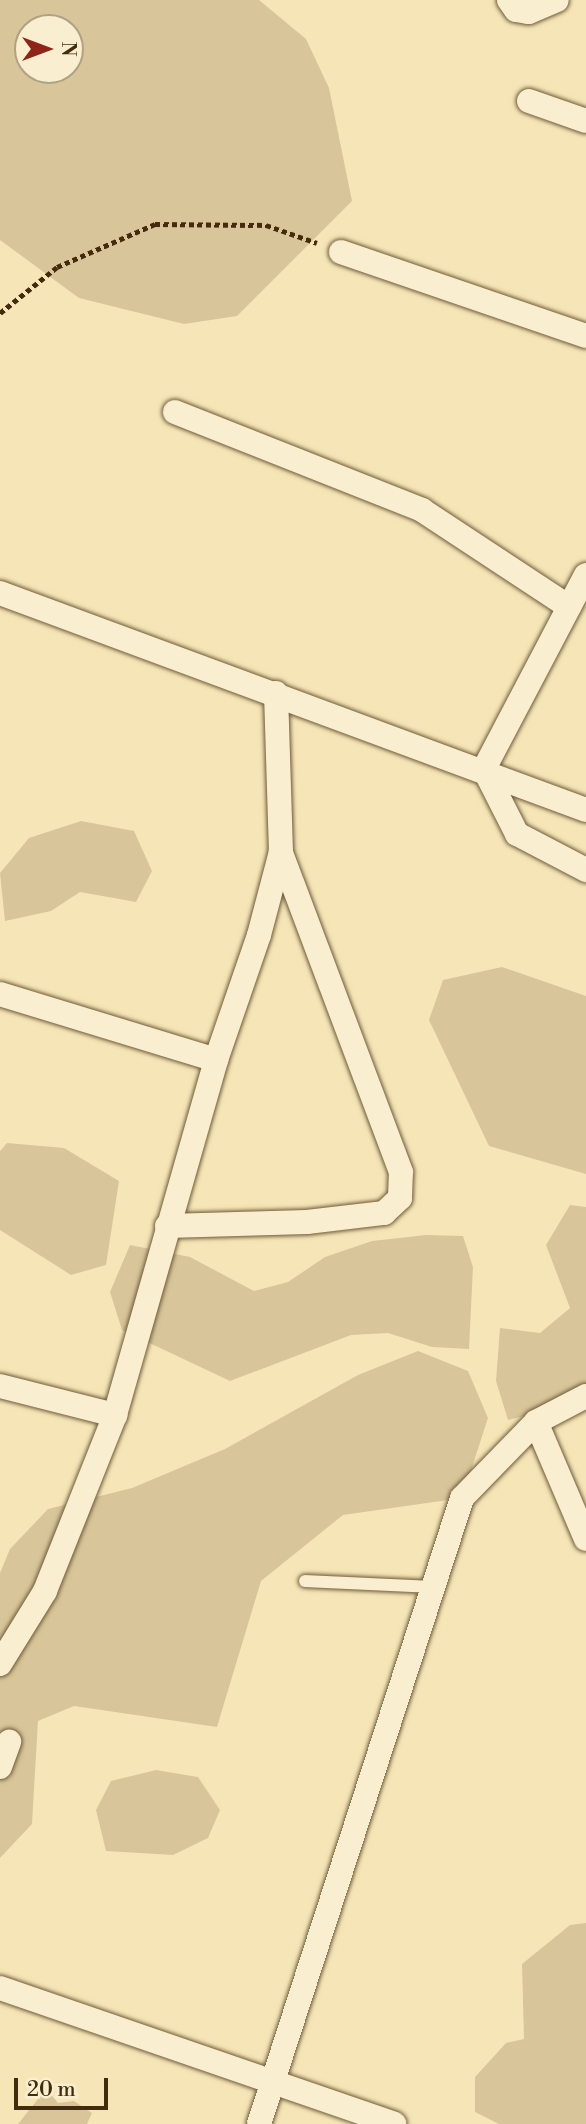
<!DOCTYPE html>
<style>
body{margin:0}
#map{position:relative;width:586px;height:2124px;overflow:hidden;background:#f6e6b7;font-family:"Libre Bodoni",serif}
div>[style]{position:absolute}
[style*='--x']{left:calc(var(--x)*1px);top:calc(var(--y)*1px);width:calc(var(--w)*1px);rotate:calc(var(--a)*1deg)}
.green>*{inset:0;background:#d8c69a}
.path>*{height:4.5px;margin-top:-2.25px;transform-origin:0;background:repeating-linear-gradient(90deg,#432b0d 0 5px,transparent 0 8.5px)}
.roads{filter:drop-shadow(0 0 2px #705a38) drop-shadow(0 0 2px #705a38)}
.lane>*{height:12px;margin:-6px;padding:0 6px;transform-origin:6px;border-radius:6px;background:#f9efd0}
.street>*{height:24px;margin:-12px;padding:0 12px;transform-origin:12px;border-radius:12px;background:#f9efd0}
span{translate:-50% -50%;white-space:nowrap;text-align:center;line-height:1.15;-webkit-text-stroke:5px #f9efd0;paint-order:stroke}
.north{position:absolute;left:14px;top:14px;width:70px;height:70px;box-sizing:border-box;background:#f9efd0;border:2px solid #b0a182;border-radius:50%;rotate:90deg;font-size:19px;font-weight:700;line-height:28px;text-align:center;color:#432b0d}
.north::after{content:'';display:block;margin:auto;width:24px;height:32px;background:#8f2418;clip-path:polygon(50% 0,100% 100%,50% 72%,0 100%)}
.scale{position:absolute;left:14px;top:2078px;width:94px;height:32px;box-sizing:border-box;border:4px solid #432b0d;border-top:0;padding-left:9px;font-size:21px;line-height:24px;white-space:nowrap;color:#432b0d;-webkit-text-stroke:5px #f9efd0;paint-order:stroke}
</style>
<div id="map">
<div class="green">
<div style="clip-path:polygon(evenodd,0 0,259px 0,306px 39px,329px 88px,352px 201px,237px 316px,184px 324px,79px 298px,0 240px,0 0,28px 28px,70px 28px,70px 70px,28px 70px,28px 28px)"></div>
<div style="clip-path:polygon(81px 821px,134px 831px,152px 871px,136px 902px,80px 892px,51px 911px,5px 921px,0 873px,29px 838px)"></div>
<div style="clip-path:polygon(502px 967px,586px 996px,586px 1174px,489px 1146px,429px 1020px,443px 980px)"></div>
<div style="clip-path:polygon(7px 1143px,64px 1148px,119px 1181px,106px 1265px,71px 1275px,0 1230px,0 1151px)"></div>
<div style="clip-path:polygon(570px 1205px,586px 1207px,586px 1390px,569px 1405px,508px 1420px,496px 1381px,500px 1328px,540px 1333px,570px 1308px,546px 1245px)"></div>
<div style="clip-path:polygon(426px 1235px,463px 1236px,473px 1267px,469px 1349px,432px 1347px,388px 1333px,351px 1335px,230px 1381px,122px 1330px,110px 1292px,130px 1245px,190px 1257px,254px 1291px,288px 1282px,325px 1257px,372px 1241px)"></div>
<div style="clip-path:polygon(418px 1351px,468px 1371px,488px 1418px,462px 1498px,343px 1515px,261px 1581px,217px 1727px,74px 1706px,38px 1721px,32px 1824px,0 1858px,0 1573px,10px 1549px,48px 1509px,132px 1488px,225px 1449px,358px 1375px)"></div>
<div style="clip-path:polygon(156px 1770px,198px 1777px,220px 1810px,208px 1838px,173px 1855px,106px 1851px,96px 1810px,111px 1781px)"></div>
<div style="clip-path:polygon(586px 1923px,586px 2124px,499px 2124px,475px 2112px,475px 2077px,506px 2043px,524px 2039px,522px 1964px,570px 1925px)"></div>
<div style="clip-path:polygon(46px 2089px,58px 2103px,74px 2101px,92px 2113px,87px 2124px,18px 2124px)"></div>
</div>
<div class="path">
<div style="--x:0;--y:313;--w:73;--a:-38.9"></div>
<div style="--x:57;--y:267;--w:107;--a:-23.7"></div>
<div style="--x:155;--y:224;--w:111;--a:0.5"></div>
<div style="--x:266;--y:225;--w:54;--a:19.4"></div>
</div>
<div class="roads">
<div class="lane">
<div style="--x:305;--y:1581;--w:128;--a:2.7"></div>
</div>
<div class="street">
<div style="--x:509;--y:0;--w:12;--a:55"></div>
<div style="--x:516;--y:10;--w:13;--a:9"></div>
<div style="--x:529;--y:12;--w:30;--a:-23"></div>
<div style="--x:529;--y:101;--w:60;--a:19.3"></div>
<div style="--x:341;--y:252;--w:259;--a:18.9"></div>
<div style="--x:175;--y:412;--w:266;--a:21.6"></div>
<div style="--x:422;--y:510;--w:176;--a:33.4"></div>
<div style="--x:0;--y:593;--w:625;--a:20.32"></div>
<div style="--x:484;--y:769;--w:219;--a:-62.3"></div>
<div style="--x:484;--y:769;--w:73;--a:63.1"></div>
<div style="--x:517;--y:834;--w:78;--a:27.6"></div>
<div style="--x:0;--y:994;--w:226;--a:17"></div>
<div style="--x:167;--y:1226;--w:140;--a:-1.6"></div>
<div style="--x:307;--y:1222;--w:78;--a:-6.7"></div>
<div style="--x:384;--y:1213;--w:22;--a:-43"></div>
<div style="--x:400;--y:1198;--w:26;--a:-88"></div>
<div style="--x:401;--y:1172;--w:342;--a:-110.6"></div>
<div style="--x:0;--y:1386;--w:119;--a:14.2"></div>
<div style="--x:536;--y:1422;--w:127;--a:66.9"></div>
<div style="--x:0;--y:1664;--w:86;--a:-58.3"></div>
<div style="--x:45;--y:1591;--w:189;--a:-68.3"></div>
<div style="--x:115;--y:1415;--w:369;--a:-74.1"></div>
<div style="--x:216;--y:1060;--w:132;--a:-71"></div>
<div style="--x:259;--y:935;--w:86;--a:-75.2"></div>
<div style="--x:281;--y:852;--w:159;--a:-91.8"></div>
<div style="--x:0;--y:1767;--w:27;--a:-70"></div>
<div style="--x:0;--y:1988;--w:417;--a:19"></div>
<div style="--x:259;--y:2124;--w:658;--a:-72.03"></div>
<div style="--x:462;--y:1498;--w:106;--a:-45.8"></div>
<div style="--x:536;--y:1422;--w:56;--a:-27.5"></div>
</div>
</div>
<div class="north">N</div>
<div class="scale">20 m</div>
</div>
